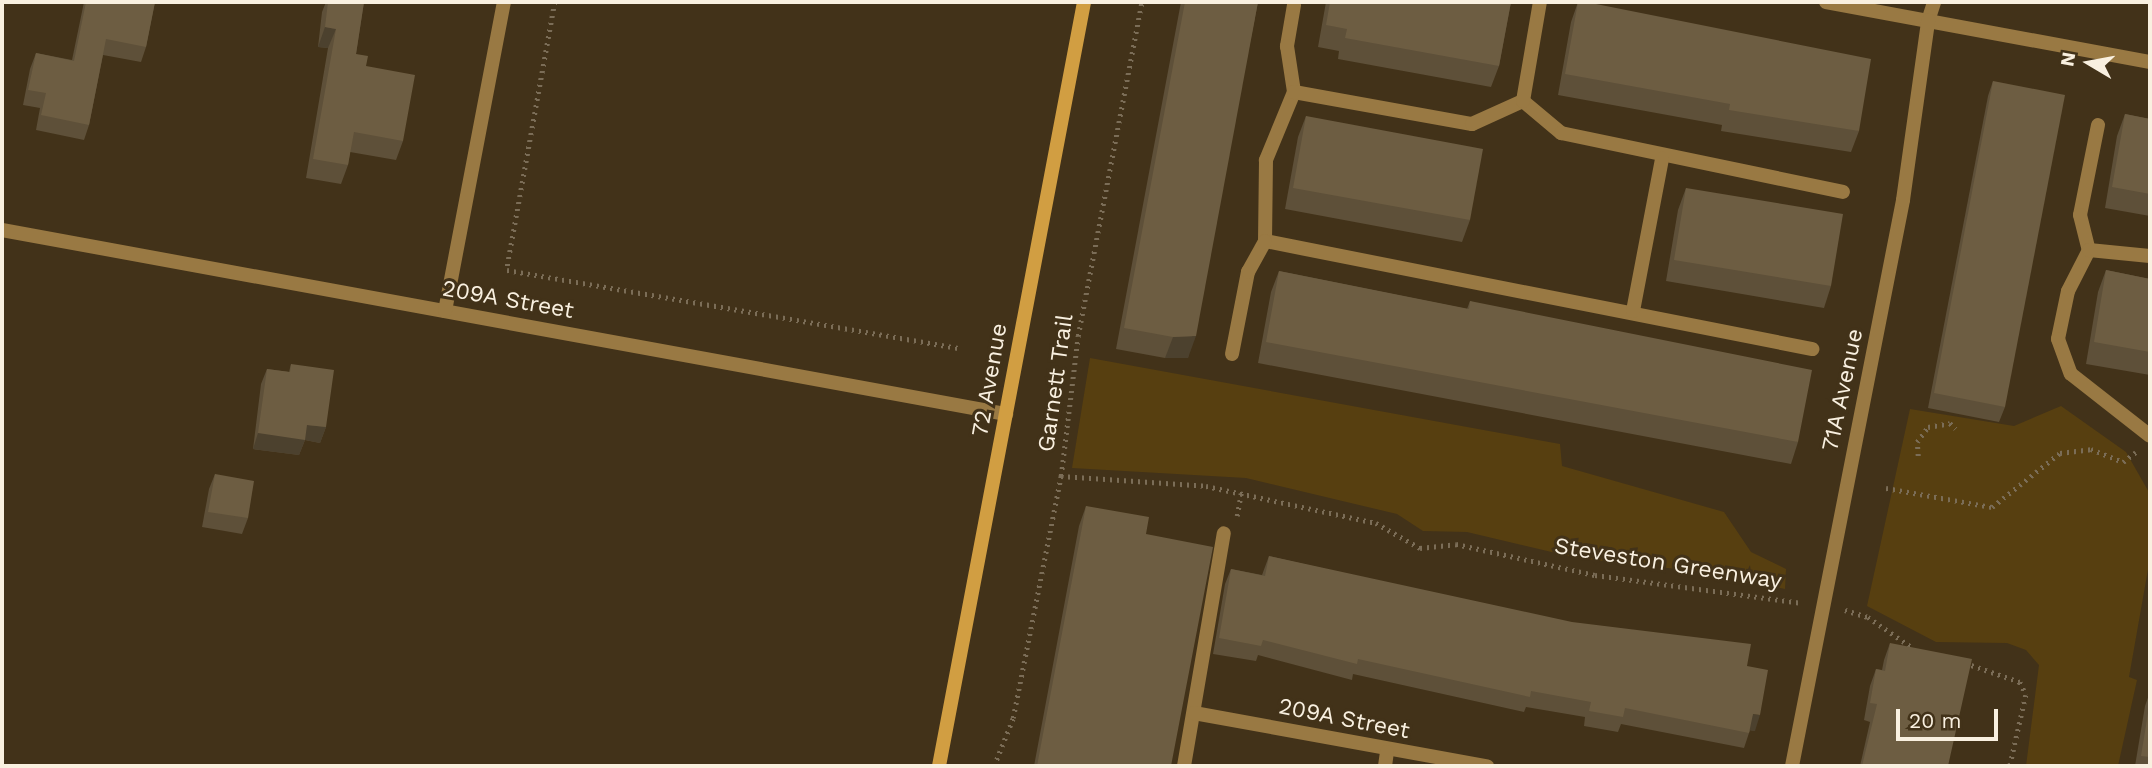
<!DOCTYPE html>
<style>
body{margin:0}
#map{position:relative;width:2152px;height:768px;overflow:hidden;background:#423219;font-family:"Work Sans",sans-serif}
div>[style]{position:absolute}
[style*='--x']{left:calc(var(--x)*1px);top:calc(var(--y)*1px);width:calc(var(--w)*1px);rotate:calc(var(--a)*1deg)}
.green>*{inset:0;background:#573f10}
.path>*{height:4.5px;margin-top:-2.25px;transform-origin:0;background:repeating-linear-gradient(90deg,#7b6d57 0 2px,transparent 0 7px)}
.lane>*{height:14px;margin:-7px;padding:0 7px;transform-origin:7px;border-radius:7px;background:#997943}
.street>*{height:14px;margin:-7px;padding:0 7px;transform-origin:7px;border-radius:7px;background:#997943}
.secondary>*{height:14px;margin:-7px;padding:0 7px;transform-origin:7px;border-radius:7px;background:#d19e42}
.wall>*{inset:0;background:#5e5039}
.shaded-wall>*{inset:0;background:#4c412e}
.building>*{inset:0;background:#6d5d42}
span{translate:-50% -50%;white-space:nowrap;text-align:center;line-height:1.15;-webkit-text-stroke:6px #423219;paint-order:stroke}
.street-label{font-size:23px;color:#f9f0e0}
.frame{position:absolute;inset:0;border:4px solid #f9f0e0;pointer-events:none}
.north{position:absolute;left:2054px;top:28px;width:70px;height:70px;-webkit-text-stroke:5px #423219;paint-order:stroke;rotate:280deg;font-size:19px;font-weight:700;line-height:28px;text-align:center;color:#f9f0e0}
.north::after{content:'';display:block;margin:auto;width:24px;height:32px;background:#f9f0e0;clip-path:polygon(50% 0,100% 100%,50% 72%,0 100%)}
.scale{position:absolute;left:1896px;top:709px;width:102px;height:32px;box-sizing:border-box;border:4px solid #f9f0e0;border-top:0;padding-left:9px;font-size:21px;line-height:24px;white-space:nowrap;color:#f9f0e0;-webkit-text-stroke:5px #423219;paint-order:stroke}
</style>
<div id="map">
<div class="green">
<div style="clip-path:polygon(1090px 358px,1560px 444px,1562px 466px,1724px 512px,1751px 552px,1786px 569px,1785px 589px,1704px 572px,1577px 558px,1467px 532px,1423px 531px,1397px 514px,1246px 478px,1072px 468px)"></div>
<div style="clip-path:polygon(2061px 406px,2126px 452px,2150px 494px,2150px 558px,2129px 677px,2137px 680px,2118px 766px,2026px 766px,2039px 665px,2026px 650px,2007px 643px,1936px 642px,1867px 606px,1910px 409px,2014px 426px)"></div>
</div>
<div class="path">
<div style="--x:555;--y:2;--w:272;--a:100.2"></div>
<div style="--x:507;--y:270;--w:458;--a:9.8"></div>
<div style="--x:1918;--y:456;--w:14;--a:-94"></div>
<div style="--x:1917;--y:442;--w:19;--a:-54"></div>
<div style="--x:1928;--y:427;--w:22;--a:-10"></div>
<div style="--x:1950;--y:423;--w:8;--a:45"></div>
<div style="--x:1061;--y:476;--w:145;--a:3.9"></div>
<div style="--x:1206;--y:486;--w:174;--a:12.3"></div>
<div style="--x:1376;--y:523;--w:51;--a:29.6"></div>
<div style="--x:1420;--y:548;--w:36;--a:-6"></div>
<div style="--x:1456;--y:544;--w:142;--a:12.6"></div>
<div style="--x:1595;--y:575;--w:209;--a:7.7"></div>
<div style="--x:1886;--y:488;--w:108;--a:10.2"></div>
<div style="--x:1992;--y:507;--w:87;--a:-38.5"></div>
<div style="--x:2060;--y:453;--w:31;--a:-7"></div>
<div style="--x:2091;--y:449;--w:35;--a:22"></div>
<div style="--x:2123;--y:462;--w:16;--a:-38"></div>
<div style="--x:1237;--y:516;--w:23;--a:-80"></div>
<div style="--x:1845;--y:610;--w:24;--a:17"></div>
<div style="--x:1868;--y:617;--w:55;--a:34.6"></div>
<div style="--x:1965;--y:663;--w:58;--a:19.1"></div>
<div style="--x:2020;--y:682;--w:14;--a:65"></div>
<div style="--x:2026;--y:695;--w:73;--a:102.7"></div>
<div style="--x:994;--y:766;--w:52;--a:-68.4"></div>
<div style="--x:1013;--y:718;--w:247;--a:-78.8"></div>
<div style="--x:1061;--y:476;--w:141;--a:-83.1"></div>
<div style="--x:1078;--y:336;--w:340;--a:-79.2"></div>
</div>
<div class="lane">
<div style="--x:1294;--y:5;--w:42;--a:99.7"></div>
<div style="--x:1287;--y:46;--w:47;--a:81.3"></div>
<div style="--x:1294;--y:92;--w:74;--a:112.4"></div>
<div style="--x:1266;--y:160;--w:81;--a:90.7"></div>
<div style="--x:1265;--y:241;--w:558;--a:11.17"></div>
<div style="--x:1928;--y:21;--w:20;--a:-72"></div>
<div style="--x:1294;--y:92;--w:181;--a:10.2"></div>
<div style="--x:1472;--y:124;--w:56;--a:-24.3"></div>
<div style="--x:1523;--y:101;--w:50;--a:40.1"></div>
<div style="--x:1561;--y:133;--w:288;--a:11.8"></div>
<div style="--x:1523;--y:101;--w:100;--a:-80.3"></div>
<div style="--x:2098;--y:125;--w:92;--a:101.3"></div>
<div style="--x:2080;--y:215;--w:36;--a:76"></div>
<div style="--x:2089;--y:250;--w:46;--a:117.1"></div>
<div style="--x:2068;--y:291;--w:49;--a:101.8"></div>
<div style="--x:2058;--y:339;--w:37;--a:70"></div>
<div style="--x:2071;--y:374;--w:100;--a:38.1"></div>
<div style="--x:2089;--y:250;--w:61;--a:5.6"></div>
<div style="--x:1633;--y:311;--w:155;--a:-79.2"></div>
<div style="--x:1232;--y:354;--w:84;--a:-79"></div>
<div style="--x:1248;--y:272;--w:35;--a:-61"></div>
<div style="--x:1184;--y:766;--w:236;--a:-80.3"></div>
</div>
<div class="street">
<div style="--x:1826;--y:2;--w:330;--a:10.5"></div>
<div style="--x:2;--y:230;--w:1021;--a:10.39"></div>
<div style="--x:445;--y:311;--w:315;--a:-79.2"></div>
<div style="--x:1194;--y:713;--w:298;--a:10.3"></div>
<div style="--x:1385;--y:766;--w:14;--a:-82"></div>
<div style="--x:1792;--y:766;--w:577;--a:-78.9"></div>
<div style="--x:1903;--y:200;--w:181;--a:-82"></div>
</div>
<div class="secondary">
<div style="--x:939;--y:766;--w:778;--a:-79.25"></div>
</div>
<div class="wall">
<div style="clip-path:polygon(84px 2px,155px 2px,146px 47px,141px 62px,103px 55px,89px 125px,84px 140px,36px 130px,40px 108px,23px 105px,30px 69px,36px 53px,72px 60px)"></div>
<div style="clip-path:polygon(326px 2px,364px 2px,356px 54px,366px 66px,403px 141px,396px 160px,350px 152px,348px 165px,341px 184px,306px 178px,328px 48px,318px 47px,322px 12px)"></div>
<div style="clip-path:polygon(1181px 2px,1258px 2px,1188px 358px,1165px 358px,1116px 349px)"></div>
<div style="clip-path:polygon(1326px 2px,1511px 2px,1499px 66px,1491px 87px,1338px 59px,1339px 51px,1318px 47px)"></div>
<div style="clip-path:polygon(1578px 2px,1859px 131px,1851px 152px,1721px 131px,1722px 125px,1558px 95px,1571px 22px)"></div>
<div style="clip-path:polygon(1993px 81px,2005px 407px,1999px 422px,1928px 408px,1988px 96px)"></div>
<div style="clip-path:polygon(2125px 114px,2150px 119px,2150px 216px,2105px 208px,2117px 136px)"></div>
<div style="clip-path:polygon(1306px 116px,1470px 220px,1462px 242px,1285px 209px,1298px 137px)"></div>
<div style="clip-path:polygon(1686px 188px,1831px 286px,1824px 308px,1666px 281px,1678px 210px)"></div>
<div style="clip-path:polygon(2106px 270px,2150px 279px,2150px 375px,2086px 364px,2098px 292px)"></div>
<div style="clip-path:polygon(1279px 271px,1467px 309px,1470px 301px,1798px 442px,1791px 464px,1258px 363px,1271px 292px)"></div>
<div style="clip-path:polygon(291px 364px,326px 427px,320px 443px,305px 440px,299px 455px,253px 449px,261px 384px,267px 369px,289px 372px)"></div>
<div style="clip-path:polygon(215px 474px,248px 518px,242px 534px,202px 527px,209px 489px)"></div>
<div style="clip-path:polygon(1086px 506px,1146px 534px,1171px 766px,1034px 766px,1079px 526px)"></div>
<div style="clip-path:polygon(1269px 556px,1747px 666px,1755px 731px,1750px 730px,1744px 748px,1621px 724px,1618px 732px,1584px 726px,1585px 717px,1526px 707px,1524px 712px,1353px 674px,1352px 680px,1258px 655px,1256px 661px,1213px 654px,1225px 584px,1231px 569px,1262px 575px)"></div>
<div style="clip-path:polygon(1890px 643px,1948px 766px,1860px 766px,1870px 722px,1864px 720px,1870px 686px,1876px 669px,1882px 670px,1884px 660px)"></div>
<div style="clip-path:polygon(2150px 692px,2150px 766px,2135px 766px,2145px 706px)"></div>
</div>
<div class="shaded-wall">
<div style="clip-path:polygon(325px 27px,336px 29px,328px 48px,318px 47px)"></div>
<div style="clip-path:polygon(1196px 336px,1188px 358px,1165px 358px,1173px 337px)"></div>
<div style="clip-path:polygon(307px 425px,326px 427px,320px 443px,305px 440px,299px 455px,253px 449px,258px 433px)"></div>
<div style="clip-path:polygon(1753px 714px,1760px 715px,1755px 731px,1747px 730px)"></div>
</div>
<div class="building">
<div style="clip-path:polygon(86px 2px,155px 2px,146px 47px,106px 39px,89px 125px,41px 115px,46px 93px,28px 90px,36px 53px,74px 61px)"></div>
<div style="clip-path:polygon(328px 2px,364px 2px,356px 54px,368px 56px,366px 66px,415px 75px,403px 141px,354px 132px,348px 165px,313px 159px,336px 29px,325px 27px)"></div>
<div style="clip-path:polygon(1185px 2px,1258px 2px,1196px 336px,1173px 337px,1124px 328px)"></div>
<div style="clip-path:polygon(1330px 2px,1511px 2px,1499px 66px,1345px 38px,1347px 29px,1326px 25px)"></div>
<div style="clip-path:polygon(1578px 2px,1586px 2px,1871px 59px,1859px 131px,1729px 110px,1730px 104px,1565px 74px)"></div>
<div style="clip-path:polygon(1993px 81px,2065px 95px,2005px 407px,1934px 393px)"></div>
<div style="clip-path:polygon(2125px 114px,2150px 119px,2150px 194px,2112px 187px)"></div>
<div style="clip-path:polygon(1306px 116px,1483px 149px,1470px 220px,1293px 188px)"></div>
<div style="clip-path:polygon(1686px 188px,1843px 214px,1831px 286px,1674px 260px)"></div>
<div style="clip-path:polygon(2106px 270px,2150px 279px,2150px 352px,2094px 342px)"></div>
<div style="clip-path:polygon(1279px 271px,1469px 309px,1470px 301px,1812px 370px,1798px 442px,1266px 342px)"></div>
<div style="clip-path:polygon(291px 364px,334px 370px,326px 427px,307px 425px,305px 440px,258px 433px,267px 369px,290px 372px)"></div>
<div style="clip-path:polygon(215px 474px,254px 481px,248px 518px,208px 512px)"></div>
<div style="clip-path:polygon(1086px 506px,1149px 517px,1146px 534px,1213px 547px,1171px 766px,1037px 766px)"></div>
<div style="clip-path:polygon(1269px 556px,1572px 622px,1751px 644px,1747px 666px,1768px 670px,1760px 715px,1753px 714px,1749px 733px,1625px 708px,1623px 717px,1589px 711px,1591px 702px,1531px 691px,1530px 697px,1358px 659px,1357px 664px,1263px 640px,1261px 646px,1219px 638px,1231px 569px,1265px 576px)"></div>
<div style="clip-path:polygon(1890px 643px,1972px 659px,1948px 766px,1862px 766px,1877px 704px,1870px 703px,1876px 669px,1885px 671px)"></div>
<div style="clip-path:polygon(2150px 701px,2150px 757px,2141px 756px)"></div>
</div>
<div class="street-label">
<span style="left:508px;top:300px;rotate:10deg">209A Street</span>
<span style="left:990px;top:380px;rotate:-80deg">72 Avenue</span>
<span style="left:1056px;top:383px;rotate:-82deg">Garnett Trail</span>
<span style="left:1843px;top:390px;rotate:-78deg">71A Avenue</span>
<span style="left:1668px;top:564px;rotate:9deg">Steveston Greenway</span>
<span style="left:1344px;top:719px;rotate:11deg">209A Street</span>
</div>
<div class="frame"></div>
<div class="north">N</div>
<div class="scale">20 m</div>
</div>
